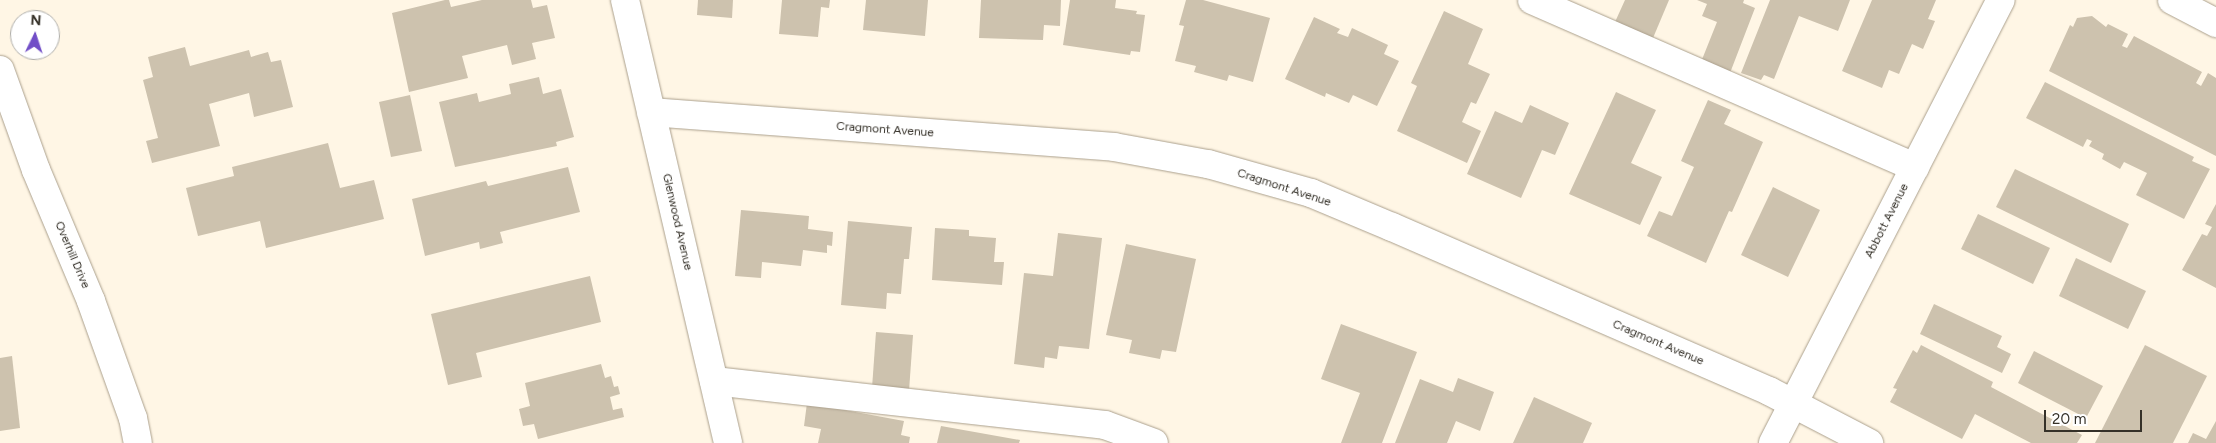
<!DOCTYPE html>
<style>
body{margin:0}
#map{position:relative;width:2216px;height:443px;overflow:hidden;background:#fff6e5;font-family:Figtree,sans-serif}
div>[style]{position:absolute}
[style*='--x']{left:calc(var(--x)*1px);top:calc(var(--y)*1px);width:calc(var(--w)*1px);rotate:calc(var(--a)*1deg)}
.building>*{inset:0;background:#cdc2ae}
.roads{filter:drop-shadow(0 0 1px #aba08d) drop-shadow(0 0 1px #aba08d)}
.minor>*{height:28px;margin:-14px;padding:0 14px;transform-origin:14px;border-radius:14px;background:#fff}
span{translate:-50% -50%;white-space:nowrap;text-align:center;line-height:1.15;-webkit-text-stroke:4px #fff;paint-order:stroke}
.street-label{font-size:12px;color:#353129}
.north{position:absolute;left:10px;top:10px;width:50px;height:50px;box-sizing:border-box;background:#fff;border:1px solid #aeada9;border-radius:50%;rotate:4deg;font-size:14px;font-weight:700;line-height:20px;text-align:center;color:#353129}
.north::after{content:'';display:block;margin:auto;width:18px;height:22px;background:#714ec7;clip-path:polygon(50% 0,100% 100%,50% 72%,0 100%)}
.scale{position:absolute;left:2044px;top:410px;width:98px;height:22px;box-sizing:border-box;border:2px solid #353129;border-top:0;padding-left:6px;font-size:15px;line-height:18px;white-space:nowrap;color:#353129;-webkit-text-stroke:4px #fff;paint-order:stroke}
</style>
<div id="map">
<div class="building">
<div style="clip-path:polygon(445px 0,449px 0,451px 7px,482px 0,531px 0,533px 8px,547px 5px,555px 38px,532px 43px,536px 59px,512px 65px,507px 45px,462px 56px,468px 78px,409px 92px,392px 13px)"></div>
<div style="clip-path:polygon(698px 0,733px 0,732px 18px,697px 15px)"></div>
<div style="clip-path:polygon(782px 0,830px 0,829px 8px,821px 7px,818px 37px,779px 34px)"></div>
<div style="clip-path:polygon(866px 0,928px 0,925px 36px,863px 30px)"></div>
<div style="clip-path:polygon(981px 0,1061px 0,1060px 26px,1044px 25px,1043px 40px,979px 38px)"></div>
<div style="clip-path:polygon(1070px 0,1116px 0,1115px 8px,1137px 11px,1136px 14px,1145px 15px,1140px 52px,1131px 51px,1130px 55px,1063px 45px)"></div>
<div style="clip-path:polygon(1186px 0,1203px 0,1270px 18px,1253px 82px,1229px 75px,1227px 81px,1194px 72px,1196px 66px,1175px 61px,1184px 26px,1179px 25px)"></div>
<div style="clip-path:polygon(1625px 0,1669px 0,1653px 38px,1615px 22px)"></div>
<div style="clip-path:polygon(1697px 0,1744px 0,1743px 3px,1755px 8px,1730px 73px,1701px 62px,1717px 22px,1702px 16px,1707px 4px)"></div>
<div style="clip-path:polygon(1770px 0,1850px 0,1838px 31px,1799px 16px,1774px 79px,1764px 75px,1761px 80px,1741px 73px)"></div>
<div style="clip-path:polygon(1872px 0,1936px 0,1928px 19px,1935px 21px,1923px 49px,1912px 44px,1899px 74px,1889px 70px,1882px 88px,1842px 71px)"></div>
<div style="clip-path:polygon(1444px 11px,1483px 29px,1468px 64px,1490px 74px,1476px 104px,1471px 102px,1462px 122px,1481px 131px,1467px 163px,1397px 131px,1417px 86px,1411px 83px)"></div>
<div style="clip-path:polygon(2092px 16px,2106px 27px,2108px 24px,2128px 34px,2122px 46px,2127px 48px,2134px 36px,2202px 72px,2196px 83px,2201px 86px,2208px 73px,2216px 78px,2216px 156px,2049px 71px,2070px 25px,2073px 27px,2077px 18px)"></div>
<div style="clip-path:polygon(1314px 17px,1340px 29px,1337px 33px,1348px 37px,1352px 28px,1388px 45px,1384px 54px,1399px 61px,1377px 106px,1353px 95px,1349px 103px,1326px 93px,1325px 97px,1285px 79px)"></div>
<div style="clip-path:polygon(185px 47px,190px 66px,249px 50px,251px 57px,268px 52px,271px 62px,281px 60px,293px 107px,254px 117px,249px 93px,209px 104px,220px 146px,152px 163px,146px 141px,158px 138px,143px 80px,153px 77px,148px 57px)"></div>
<div style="clip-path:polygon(539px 77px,543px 94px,561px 89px,574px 137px,556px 142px,557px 146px,455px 167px,439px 102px,477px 93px,479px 102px,511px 94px,509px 84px)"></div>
<div style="clip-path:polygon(2045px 82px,2194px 157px,2192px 161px,2210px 169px,2184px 219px,2136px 195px,2147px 173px,2124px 162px,2120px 169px,2102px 159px,2104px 154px,2089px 146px,2092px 141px,2087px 139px,2083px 147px,2026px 118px)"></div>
<div style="clip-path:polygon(1616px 92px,1656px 110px,1631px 163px,1662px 177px,1640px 225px,1569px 194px)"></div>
<div style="clip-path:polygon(410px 95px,422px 151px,391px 157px,379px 102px)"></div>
<div style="clip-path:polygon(1708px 100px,1731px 110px,1724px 124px,1763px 142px,1732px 212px,1729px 211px,1706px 263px,1647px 236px,1659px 211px,1672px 216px,1694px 167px,1681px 161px)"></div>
<div style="clip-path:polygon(1530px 105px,1569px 123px,1555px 155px,1542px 150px,1521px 198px,1467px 174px,1495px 111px,1522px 123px)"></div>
<div style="clip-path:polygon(328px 143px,340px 188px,374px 180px,384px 219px,266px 248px,260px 221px,198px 236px,186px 188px,234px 176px,232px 167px)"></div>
<div style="clip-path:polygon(568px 167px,580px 212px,500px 232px,503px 243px,480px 249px,479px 242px,425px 256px,412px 199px,486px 181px,488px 186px)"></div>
<div style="clip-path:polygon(2015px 169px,2129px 224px,2111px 263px,1996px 207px)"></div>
<div style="clip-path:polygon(1773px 187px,1820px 210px,1788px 277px,1741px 255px)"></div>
<div style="clip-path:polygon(2216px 204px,2216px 288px,2182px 270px,2202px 234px,2207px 236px,2212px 227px,2205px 224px)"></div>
<div style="clip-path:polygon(741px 210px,809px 216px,808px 229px,833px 232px,832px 246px,827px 245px,827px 253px,803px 250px,801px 266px,762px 262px,761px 278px,735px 276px)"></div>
<div style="clip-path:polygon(1978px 214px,2050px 248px,2033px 284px,1961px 249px)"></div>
<div style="clip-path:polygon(848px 221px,912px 227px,909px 259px,904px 259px,901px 294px,887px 293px,886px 309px,841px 305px)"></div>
<div style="clip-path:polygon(935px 228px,969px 230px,969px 236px,996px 238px,994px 262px,1004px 262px,1002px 285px,932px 280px)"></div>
<div style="clip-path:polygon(1058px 233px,1102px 238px,1089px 349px,1059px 346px,1057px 359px,1045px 357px,1044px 368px,1014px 364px,1024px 273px,1053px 276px)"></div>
<div style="clip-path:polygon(1126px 244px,1196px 259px,1176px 352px,1162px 350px,1160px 359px,1129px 353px,1132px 340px,1106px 335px)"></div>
<div style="clip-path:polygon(2076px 258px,2146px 291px,2128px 329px,2059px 296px)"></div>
<div style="clip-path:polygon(590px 276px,601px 322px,476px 353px,482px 377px,448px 385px,431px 314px)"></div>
<div style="clip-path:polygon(1934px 304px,2002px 336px,1997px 347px,2011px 354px,2002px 373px,1920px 334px)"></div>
<div style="clip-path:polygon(1341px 324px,1417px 352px,1382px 443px,1341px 443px,1360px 393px,1321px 379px)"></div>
<div style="clip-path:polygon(876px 332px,913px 335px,909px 391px,872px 388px)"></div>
<div style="clip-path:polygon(1921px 345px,1993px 382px,1991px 387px,2082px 435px,2077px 443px,2031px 443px,1975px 414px,1962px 439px,1890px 402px,1897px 389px,1893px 388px,1913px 350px,1917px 353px)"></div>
<div style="clip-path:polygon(2145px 345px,2207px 376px,2173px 443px,2095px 443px)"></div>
<div style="clip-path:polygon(2034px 351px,2103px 386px,2086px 418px,2018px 383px)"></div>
<div style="clip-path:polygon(12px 356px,20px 428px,0 431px,0 358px)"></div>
<div style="clip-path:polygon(601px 364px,605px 378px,611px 376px,614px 387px,618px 386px,620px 394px,610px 397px,613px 410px,622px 408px,624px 417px,538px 439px,534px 424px,523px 426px,519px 409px,530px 406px,525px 383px)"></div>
<div style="clip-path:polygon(1458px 378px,1494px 392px,1480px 431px,1456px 421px,1447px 443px,1395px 443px,1420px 379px,1453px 392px)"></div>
<div style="clip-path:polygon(1534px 397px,1592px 423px,1583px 443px,1513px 443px)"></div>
<div style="clip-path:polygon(807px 403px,904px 421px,901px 435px,910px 437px,909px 443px,818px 443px,821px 429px,804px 426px)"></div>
<div style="clip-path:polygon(2216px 421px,2216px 443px,2188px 443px,2193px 433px,2206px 439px)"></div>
<div style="clip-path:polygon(941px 426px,1020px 440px,1019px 443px,937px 443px)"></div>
</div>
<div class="roads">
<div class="minor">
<div style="--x:625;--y:0;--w:455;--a:76.9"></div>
<div style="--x:1532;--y:0;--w:418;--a:23.6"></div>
<div style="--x:2172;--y:0;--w:50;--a:27.6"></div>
<div style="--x:0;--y:70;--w:106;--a:70.2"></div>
<div style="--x:36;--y:170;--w:142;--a:67.2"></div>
<div style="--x:91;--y:301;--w:124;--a:70.3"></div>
<div style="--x:133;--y:418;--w:25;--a:79"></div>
<div style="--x:651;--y:112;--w:464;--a:4.3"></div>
<div style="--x:1114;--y:147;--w:96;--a:10.3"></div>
<div style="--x:1208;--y:164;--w:107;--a:15.7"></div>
<div style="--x:1311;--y:193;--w:88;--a:22.8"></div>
<div style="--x:1392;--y:227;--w:411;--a:23.5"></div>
<div style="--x:1769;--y:391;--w:113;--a:27.5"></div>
<div style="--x:714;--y:381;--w:393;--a:6.4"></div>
<div style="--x:1105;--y:425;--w:52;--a:20.2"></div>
<div style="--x:1773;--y:443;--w:498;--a:-62.8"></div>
</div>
</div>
<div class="street-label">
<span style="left:885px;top:130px;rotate:4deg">Cragmont Avenue</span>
<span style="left:1284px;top:188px;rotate:18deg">Cragmont Avenue</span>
<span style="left:1887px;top:221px;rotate:-63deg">Abbott Avenue</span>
<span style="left:677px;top:222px;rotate:77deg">Glenwood Avenue</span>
<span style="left:72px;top:255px;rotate:67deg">Overhill Drive</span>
<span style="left:1658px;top:343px;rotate:23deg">Cragmont Avenue</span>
</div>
<div class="north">N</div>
<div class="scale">20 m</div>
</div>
